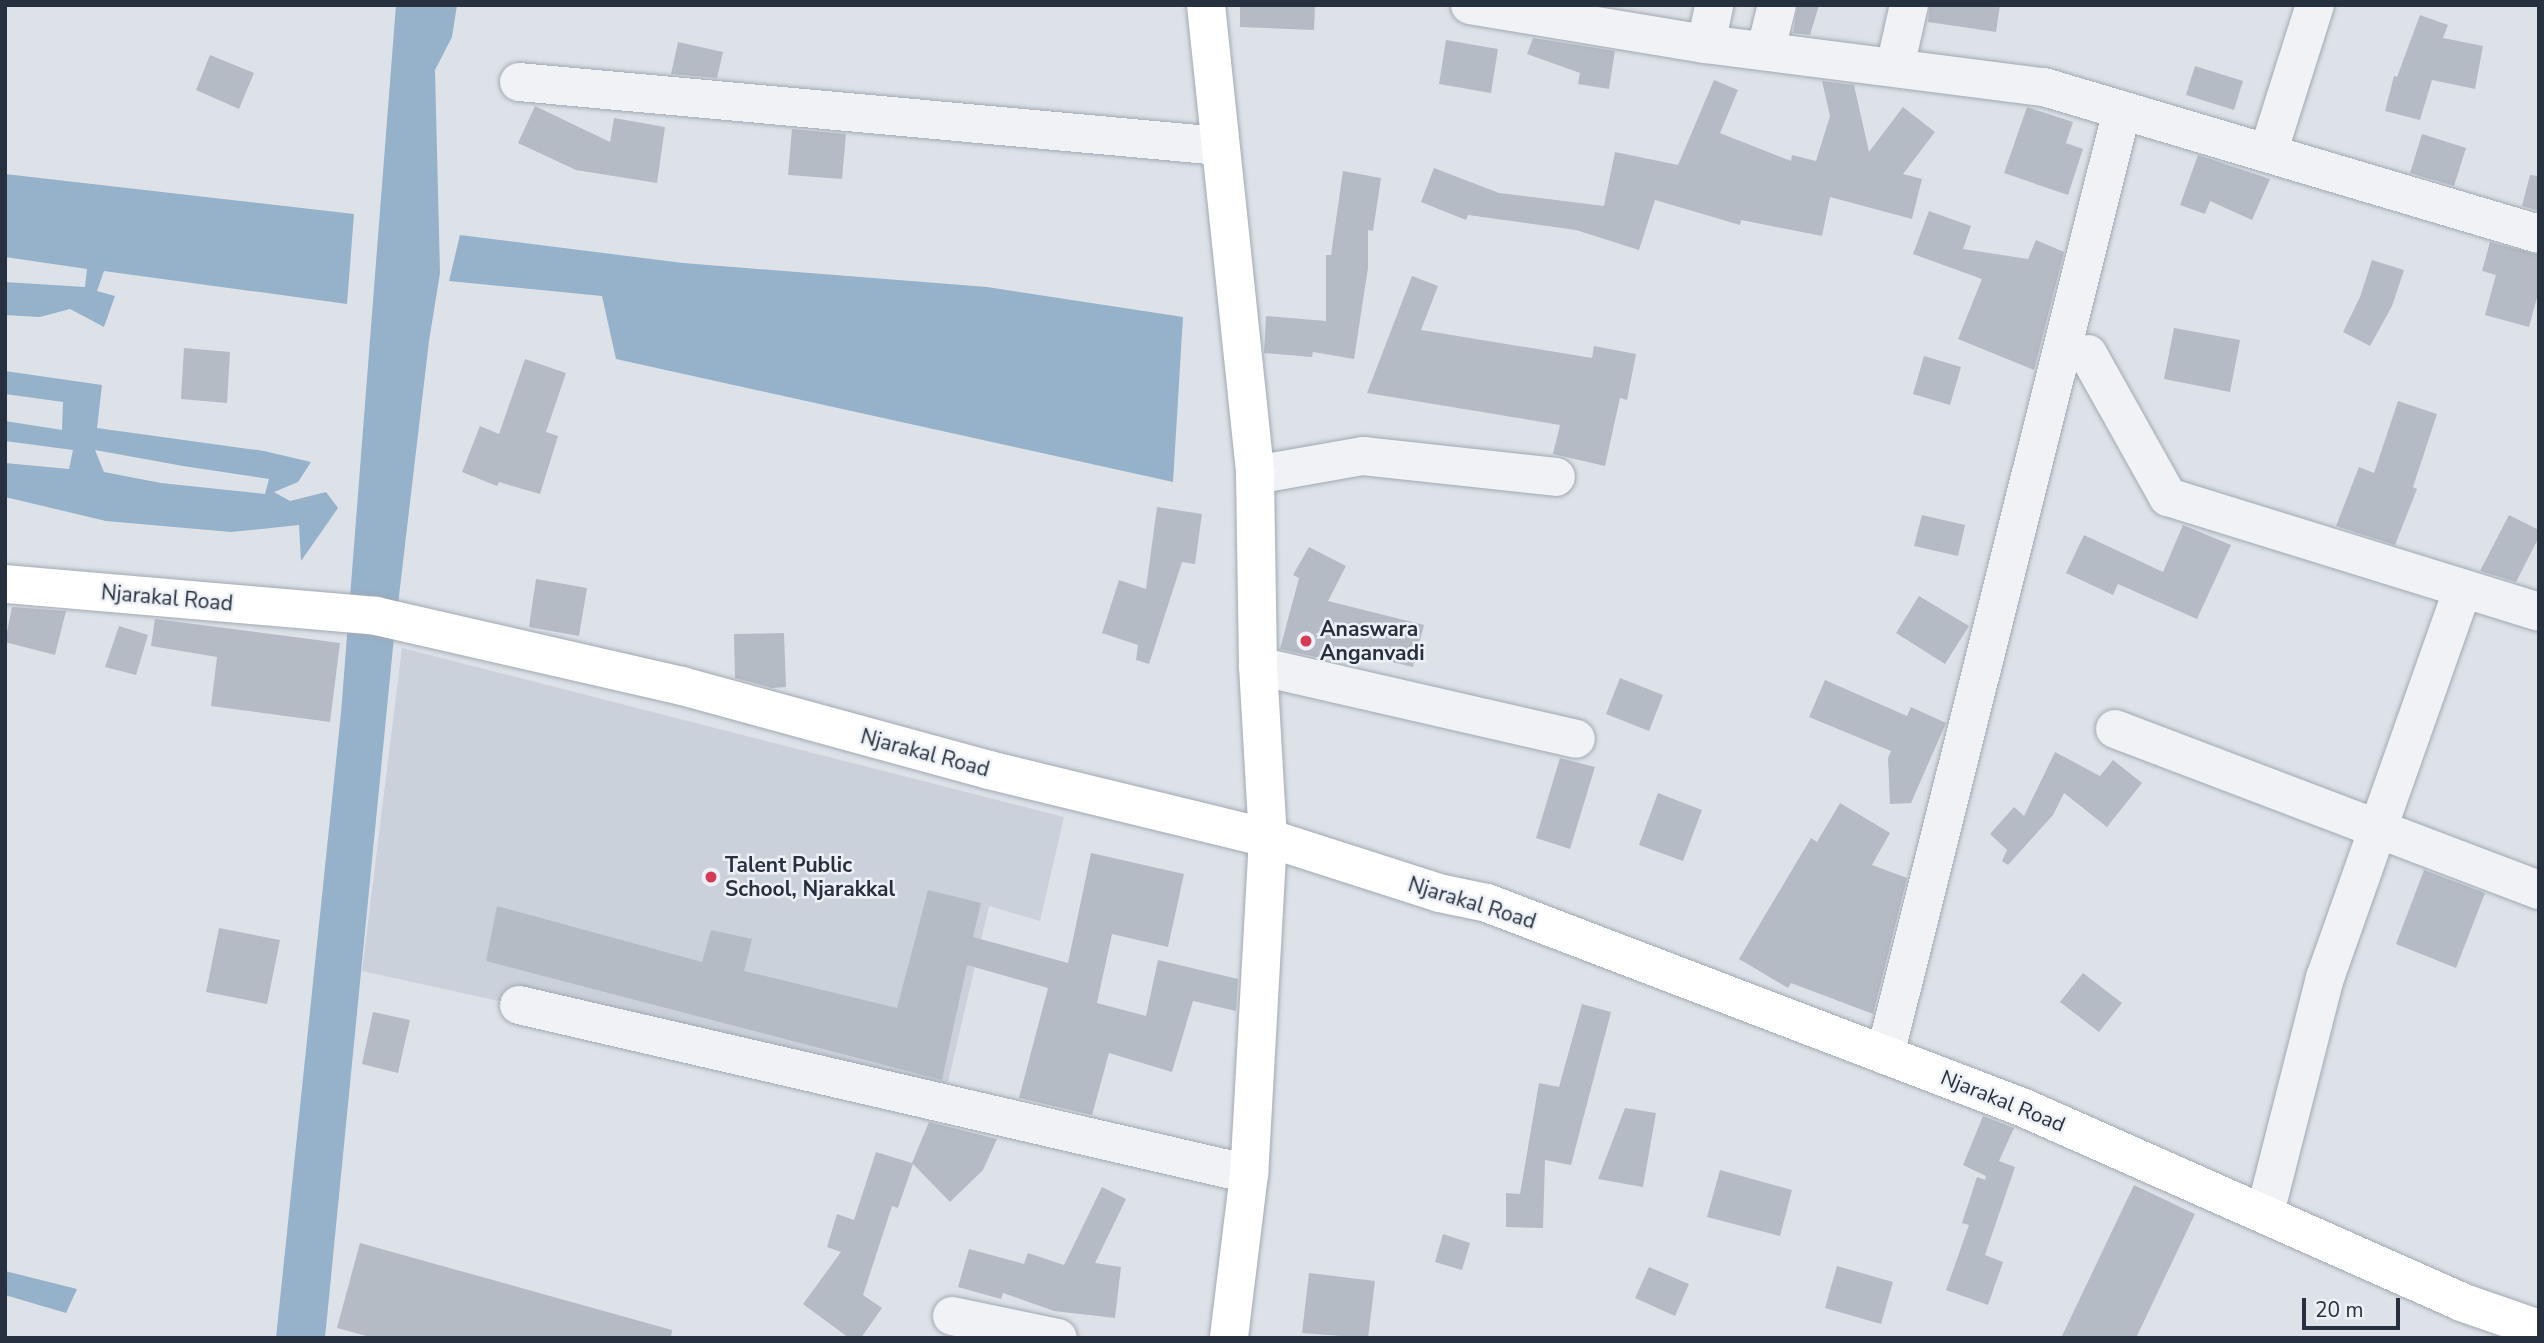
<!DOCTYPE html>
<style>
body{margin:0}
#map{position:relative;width:2544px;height:1343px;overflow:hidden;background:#dde2e8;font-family:"Nunito Sans",sans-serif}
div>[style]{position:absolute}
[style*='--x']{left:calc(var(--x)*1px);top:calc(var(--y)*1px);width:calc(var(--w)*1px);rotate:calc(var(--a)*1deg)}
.built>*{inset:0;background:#cbd1da}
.water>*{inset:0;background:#96b1ca}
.building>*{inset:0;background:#b4bbc5}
.roads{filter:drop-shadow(0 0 2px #a2a9b2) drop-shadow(0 0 2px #a2a9b2)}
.street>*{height:38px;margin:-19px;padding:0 19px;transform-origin:19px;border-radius:19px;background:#f0f2f6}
.secondary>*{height:38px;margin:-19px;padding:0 19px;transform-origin:19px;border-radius:19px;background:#fff}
.dots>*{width:19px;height:19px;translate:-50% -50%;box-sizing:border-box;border:4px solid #edf1f6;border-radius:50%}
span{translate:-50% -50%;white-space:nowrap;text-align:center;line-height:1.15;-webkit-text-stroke:5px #edf1f6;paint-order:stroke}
.street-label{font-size:21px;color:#26303f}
.poi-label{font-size:21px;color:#26303f;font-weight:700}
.left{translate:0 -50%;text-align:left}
.frame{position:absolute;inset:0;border:7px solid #26303f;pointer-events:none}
.scale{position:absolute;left:2302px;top:1298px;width:98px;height:32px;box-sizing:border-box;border:4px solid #26303f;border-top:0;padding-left:9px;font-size:21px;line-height:24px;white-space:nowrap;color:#26303f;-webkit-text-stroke:5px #edf1f6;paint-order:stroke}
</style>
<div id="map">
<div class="built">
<div style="clip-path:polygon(402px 648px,1064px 817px,1040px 921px,989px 906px,944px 1099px,362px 971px)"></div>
</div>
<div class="water">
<div style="clip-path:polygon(396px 5px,457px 5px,452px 37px,435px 70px,440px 273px,429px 341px,393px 647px,325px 1338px,276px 1338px,341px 713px)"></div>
<div style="clip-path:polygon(5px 174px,354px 214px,347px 304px,104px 271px,97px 291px,115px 296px,104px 327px,70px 309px,40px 317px,5px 315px,5px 282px,85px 287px,87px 269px,5px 257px)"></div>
<div style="clip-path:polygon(460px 235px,683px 263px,987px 287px,1183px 317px,1173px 482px,616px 359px,602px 296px,449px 281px)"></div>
<div style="clip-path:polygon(evenodd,5px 371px,102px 385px,97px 428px,264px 451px,311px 462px,298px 482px,274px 492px,290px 501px,326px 492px,338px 508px,301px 561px,299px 525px,231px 532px,106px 521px,5px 497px,5px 463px,69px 469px,73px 450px,5px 441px,5px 421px,62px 430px,63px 402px,5px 394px,5px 371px,95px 450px,183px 466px,269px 479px,265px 494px,161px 483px,104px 472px,95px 450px)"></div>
<div style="clip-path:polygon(5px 1271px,77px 1289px,66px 1313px,5px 1295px)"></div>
</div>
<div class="building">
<div style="clip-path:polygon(1240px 5px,1315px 5px,1314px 30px,1240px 27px)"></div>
<div style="clip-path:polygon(1798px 5px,1819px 5px,1810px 35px,1793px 33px)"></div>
<div style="clip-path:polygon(1930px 5px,2000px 5px,1996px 32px,1928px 22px)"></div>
<div style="clip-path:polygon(2420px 15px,2448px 25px,2443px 38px,2483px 46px,2475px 89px,2432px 80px,2420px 120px,2385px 111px,2394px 76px,2397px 77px)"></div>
<div style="clip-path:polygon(1533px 38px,1615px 51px,1609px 89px,1578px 84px,1580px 73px,1527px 54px)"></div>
<div style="clip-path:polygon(1446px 40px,1498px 49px,1491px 93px,1439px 84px)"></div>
<div style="clip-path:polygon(678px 42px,723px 52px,717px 78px,671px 74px)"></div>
<div style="clip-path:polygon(210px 55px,254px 73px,239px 109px,196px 90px)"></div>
<div style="clip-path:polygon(2195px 66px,2243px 81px,2234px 110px,2186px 95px)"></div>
<div style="clip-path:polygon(1714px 80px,1738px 90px,1720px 133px,1791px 161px,1792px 155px,1816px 161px,1830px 116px,1822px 81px,1854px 85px,1869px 152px,1903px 107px,1935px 132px,1903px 174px,1922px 179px,1912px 219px,1830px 197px,1822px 236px,1741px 220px,1740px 225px,1655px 200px,1639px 250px,1576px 230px,1468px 215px,1466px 220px,1421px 202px,1434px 168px,1499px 193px,1604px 206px,1615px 152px,1678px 165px)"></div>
<div style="clip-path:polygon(535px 106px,610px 142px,614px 118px,665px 127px,657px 183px,576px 170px,518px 143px)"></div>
<div style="clip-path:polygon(2027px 107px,2073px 122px,2066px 143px,2083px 149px,2068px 195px,2004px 173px)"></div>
<div style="clip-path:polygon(792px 129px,846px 134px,842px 179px,788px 175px)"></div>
<div style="clip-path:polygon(2422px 134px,2466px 148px,2454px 186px,2410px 173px)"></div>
<div style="clip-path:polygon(2198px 155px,2270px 179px,2252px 220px,2210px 201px,2205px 214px,2180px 205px)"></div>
<div style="clip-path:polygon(1343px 171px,1381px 178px,1373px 231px,1368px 230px,1368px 268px,1354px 359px,1313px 352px,1312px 357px,1264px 353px,1266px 316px,1326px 321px,1326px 255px,1331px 255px)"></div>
<div style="clip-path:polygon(2530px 175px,2539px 176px,2539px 211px,2522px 206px)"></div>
<div style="clip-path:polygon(1929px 211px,1971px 226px,1963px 249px,2028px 259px,2036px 240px,2064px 252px,2034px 370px,1958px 339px,1982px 279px,1913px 254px)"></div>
<div style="clip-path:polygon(2490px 242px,2539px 255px,2539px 290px,2529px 327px,2485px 315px,2496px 275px,2482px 271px)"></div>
<div style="clip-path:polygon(2372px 260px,2404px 270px,2392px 306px,2370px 346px,2343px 332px,2360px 297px)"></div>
<div style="clip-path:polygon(1412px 276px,1438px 286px,1421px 330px,1592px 358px,1594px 346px,1636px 354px,1627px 400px,1620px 398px,1605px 466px,1553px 454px,1560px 425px,1367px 393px)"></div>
<div style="clip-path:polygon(2174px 328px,2240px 340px,2230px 392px,2164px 379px)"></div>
<div style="clip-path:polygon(184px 348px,230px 352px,227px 403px,181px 399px)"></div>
<div style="clip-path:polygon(1924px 356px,1961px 367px,1950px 405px,1913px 394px)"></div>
<div style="clip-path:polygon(525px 359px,566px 373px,546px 432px,558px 436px,540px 494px,499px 482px,497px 486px,462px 472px,480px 426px,499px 434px)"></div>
<div style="clip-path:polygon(2398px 401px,2437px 414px,2413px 487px,2417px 489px,2395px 545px,2336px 526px,2359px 467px,2374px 473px)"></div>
<div style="clip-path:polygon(1157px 507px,1202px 514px,1195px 564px,1182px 562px,1149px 664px,1136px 660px,1138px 645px,1102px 633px,1119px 580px,1146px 589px)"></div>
<div style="clip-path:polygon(1922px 515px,1965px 525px,1958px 556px,1914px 546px)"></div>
<div style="clip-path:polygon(2509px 515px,2539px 530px,2539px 537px,2516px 582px,2480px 571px)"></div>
<div style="clip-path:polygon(2183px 525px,2231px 545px,2197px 619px,2118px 584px,2113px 595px,2066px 573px,2084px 535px,2163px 572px)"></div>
<div style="clip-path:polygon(1309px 547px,1346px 566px,1328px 601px,1424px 625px,1413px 667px,1329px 647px,1325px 659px,1280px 649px,1299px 578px,1293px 575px)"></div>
<div style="clip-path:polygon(536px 579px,587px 588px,579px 636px,529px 627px)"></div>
<div style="clip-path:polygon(1919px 596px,1969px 626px,1945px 664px,1896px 633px)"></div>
<div style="clip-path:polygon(12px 607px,66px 611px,55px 655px,5px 642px)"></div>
<div style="clip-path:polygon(155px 619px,340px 643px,330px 722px,211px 706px,217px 657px,151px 646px)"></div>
<div style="clip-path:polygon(119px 626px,148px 635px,136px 675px,105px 667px)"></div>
<div style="clip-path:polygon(784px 633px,786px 687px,772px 688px,735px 678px,734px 634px)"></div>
<div style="clip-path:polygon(1620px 678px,1663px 695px,1649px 731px,1606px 714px)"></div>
<div style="clip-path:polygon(1825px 680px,1907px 716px,1911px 707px,1946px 723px,1911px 803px,1890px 804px,1888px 758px,1891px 751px,1809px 717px)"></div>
<div style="clip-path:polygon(2055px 752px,2100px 776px,2113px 760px,2142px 783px,2107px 827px,2064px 793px,2053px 815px,2008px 865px,2002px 861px,2007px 850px,1990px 834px,2014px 807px,2024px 816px)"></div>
<div style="clip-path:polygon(1560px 758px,1595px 767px,1570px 849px,1536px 838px)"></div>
<div style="clip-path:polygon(1658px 793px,1702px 810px,1683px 861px,1639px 845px)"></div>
<div style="clip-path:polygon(1840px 803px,1890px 833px,1872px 865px,1907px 878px,1873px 1014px,1791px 983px,1788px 988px,1739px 959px,1811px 838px,1817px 842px)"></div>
<div style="clip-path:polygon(1091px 853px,1184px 874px,1168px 947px,1112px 934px,1097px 1003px,1146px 1016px,1158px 960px,1238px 979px,1236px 1011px,1193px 1001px,1172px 1072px,1109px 1053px,1092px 1115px,1019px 1098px,1048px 988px,967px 965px,942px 1080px,486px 961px,497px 906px,702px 962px,711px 930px,752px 939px,744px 971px,897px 1008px,928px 890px,981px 903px,973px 937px,1068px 963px)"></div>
<div style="clip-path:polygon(2424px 870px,2485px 893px,2456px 968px,2396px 944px)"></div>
<div style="clip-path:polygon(219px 928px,280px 940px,267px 1004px,206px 992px)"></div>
<div style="clip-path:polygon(2083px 973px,2122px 1003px,2099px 1032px,2060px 1002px)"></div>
<div style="clip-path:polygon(1582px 1004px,1611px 1012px,1571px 1165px,1545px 1160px,1543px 1228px,1506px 1227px,1506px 1193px,1520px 1194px,1539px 1083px,1559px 1087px)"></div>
<div style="clip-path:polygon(373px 1012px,410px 1020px,398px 1073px,362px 1064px)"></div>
<div style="clip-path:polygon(1625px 1108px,1656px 1113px,1643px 1187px,1598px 1179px)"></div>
<div style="clip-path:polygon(1983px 1116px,2014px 1128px,1999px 1161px,2015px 1167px,1985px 1255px,2003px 1262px,1988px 1305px,1946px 1290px,1969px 1225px,1962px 1223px,1977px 1177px,1985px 1180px,1986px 1176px,1963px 1165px)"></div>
<div style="clip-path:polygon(929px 1122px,997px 1139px,983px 1170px,950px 1202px,913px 1164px,898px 1208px,892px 1206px,863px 1295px,882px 1308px,861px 1338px,849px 1338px,803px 1304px,841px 1252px,827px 1247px,837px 1214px,854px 1220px,876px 1152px,912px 1163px)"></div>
<div style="clip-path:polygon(1720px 1170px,1792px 1190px,1780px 1236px,1707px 1217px)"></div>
<div style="clip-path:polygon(2134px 1185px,2195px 1214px,2136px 1338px,2061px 1338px)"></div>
<div style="clip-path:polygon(1102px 1187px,1126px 1199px,1095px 1263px,1121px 1267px,1115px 1318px,1054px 1311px,1003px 1293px,1001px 1299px,958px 1287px,969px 1249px,1024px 1264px,1028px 1253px,1064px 1265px)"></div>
<div style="clip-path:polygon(1443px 1234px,1470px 1243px,1462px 1270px,1435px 1262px)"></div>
<div style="clip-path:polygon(360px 1243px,672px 1330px,671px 1338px,374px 1338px,337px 1328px)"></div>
<div style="clip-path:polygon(1837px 1266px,1893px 1282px,1881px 1324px,1825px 1308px)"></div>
<div style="clip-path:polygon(1649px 1267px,1689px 1284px,1675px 1316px,1635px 1298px)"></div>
<div style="clip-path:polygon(1309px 1273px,1375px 1281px,1368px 1338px,1302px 1333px)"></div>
</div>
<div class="roads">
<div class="street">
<div style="--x:1470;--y:5;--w:239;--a:9.4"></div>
<div style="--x:1706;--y:44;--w:341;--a:7.3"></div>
<div style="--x:2044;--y:87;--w:516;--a:16.54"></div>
<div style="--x:1706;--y:44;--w:40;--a:-78"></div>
<div style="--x:1766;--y:49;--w:45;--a:-76"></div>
<div style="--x:1895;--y:67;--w:64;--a:-77.3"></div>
<div style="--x:519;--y:82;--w:703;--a:5.22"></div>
<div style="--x:2268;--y:153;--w:155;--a:-72.4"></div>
<div style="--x:2088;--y:354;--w:164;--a:60.8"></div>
<div style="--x:2168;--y:497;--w:388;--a:17.2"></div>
<div style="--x:1255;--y:475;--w:110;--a:-10"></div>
<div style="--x:1363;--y:456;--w:194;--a:6.2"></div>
<div style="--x:1258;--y:666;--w:326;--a:12.9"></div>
<div style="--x:2115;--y:729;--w:454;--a:20.8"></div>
<div style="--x:519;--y:1005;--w:749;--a:13.03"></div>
<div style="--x:1885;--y:1055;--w:974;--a:-75.92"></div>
<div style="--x:2265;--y:1213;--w:243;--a:-75.7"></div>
<div style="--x:2325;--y:978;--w:413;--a:-70.5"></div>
<div style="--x:952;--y:1316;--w:108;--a:11.7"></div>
</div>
<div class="secondary">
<div style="--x:1206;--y:5;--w:473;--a:84"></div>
<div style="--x:1255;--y:475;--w:191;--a:89.1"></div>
<div style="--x:1258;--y:666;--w:172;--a:86.7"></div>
<div style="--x:1268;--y:838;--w:337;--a:93.2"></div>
<div style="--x:1249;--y:1174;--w:165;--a:97"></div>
<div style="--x:5;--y:584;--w:372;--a:4.9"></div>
<div style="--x:376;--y:616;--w:314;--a:12.9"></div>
<div style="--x:682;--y:686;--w:318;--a:15.3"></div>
<div style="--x:989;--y:770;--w:287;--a:13.7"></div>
<div style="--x:1268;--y:838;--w:180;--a:17.8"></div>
<div style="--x:1439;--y:893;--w:49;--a:11.8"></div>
<div style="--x:1487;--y:903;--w:575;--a:20.89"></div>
<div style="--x:2024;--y:1108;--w:478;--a:23.9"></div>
<div style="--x:2461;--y:1302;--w:83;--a:19.1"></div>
</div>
</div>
<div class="dots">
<div style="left:1306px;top:641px;background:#d53a57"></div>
<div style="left:711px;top:877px;background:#d53a57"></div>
</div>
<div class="street-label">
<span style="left:167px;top:598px;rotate:5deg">Njarakal Road</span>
<span style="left:925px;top:753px;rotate:15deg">Njarakal Road</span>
<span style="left:1472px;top:903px;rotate:17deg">Njarakal Road</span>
<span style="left:2003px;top:1101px;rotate:22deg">Njarakal Road</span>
</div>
<div class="poi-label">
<span class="left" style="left:1320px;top:641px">Anaswara<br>Anganvadi</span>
<span class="left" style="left:725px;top:877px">Talent Public<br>School, Njarakkal</span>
</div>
<div class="frame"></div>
<div class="scale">20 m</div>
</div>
